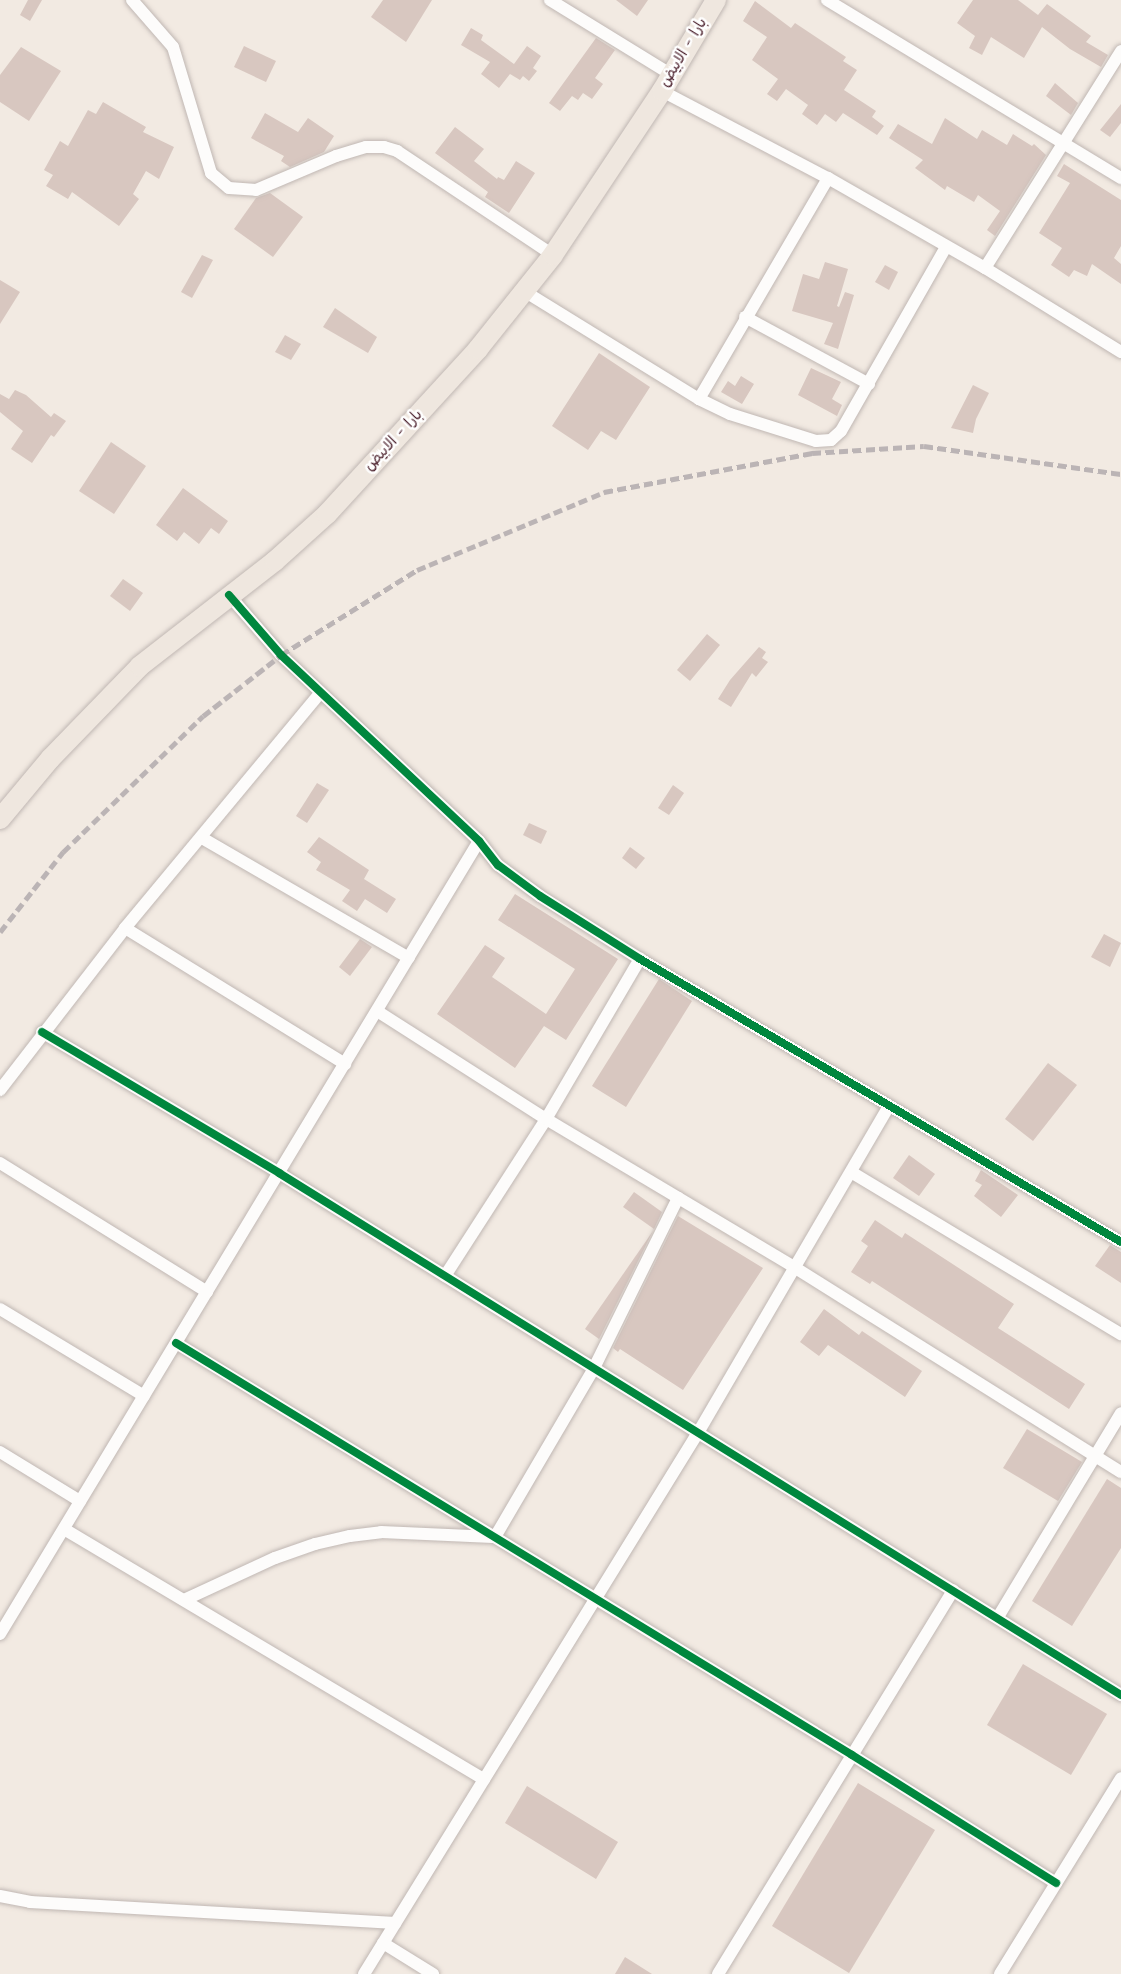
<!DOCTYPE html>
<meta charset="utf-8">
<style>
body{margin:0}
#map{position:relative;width:1121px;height:1974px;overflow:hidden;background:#f2eae2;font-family:Kalam,"Playpen Sans Arabic",sans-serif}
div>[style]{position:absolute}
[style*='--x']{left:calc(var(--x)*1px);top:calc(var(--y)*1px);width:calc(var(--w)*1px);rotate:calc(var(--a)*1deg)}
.building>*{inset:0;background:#d8c7c0}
.roads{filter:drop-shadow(0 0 2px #c0b7b3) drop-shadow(0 0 2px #c0b7b3)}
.minor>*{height:12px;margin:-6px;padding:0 6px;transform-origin:6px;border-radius:6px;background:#fdfcfb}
.primary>*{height:20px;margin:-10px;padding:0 10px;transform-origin:10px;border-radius:10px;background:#efe7df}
.rail>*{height:4.5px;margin-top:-2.25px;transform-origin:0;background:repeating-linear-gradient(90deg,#bbb4b5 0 9px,transparent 0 13.5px)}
.cycleway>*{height:8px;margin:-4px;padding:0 4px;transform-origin:4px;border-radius:4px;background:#00873e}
span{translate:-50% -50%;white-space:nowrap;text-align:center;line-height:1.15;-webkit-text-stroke:5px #fff;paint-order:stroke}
.street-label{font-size:15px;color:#4a1f2b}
</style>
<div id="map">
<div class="building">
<div style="clip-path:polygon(28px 0,42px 0,30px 21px,20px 15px)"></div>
<div style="clip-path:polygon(383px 0,432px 0,406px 42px,371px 17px)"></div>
<div style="clip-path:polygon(616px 0,648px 0,637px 16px)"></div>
<div style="clip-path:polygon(973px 0,1018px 0,1038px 15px,1047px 4px,1091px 36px,1086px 42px,1108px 55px,1101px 67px,1070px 49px,1042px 27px,1024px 58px,991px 37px,982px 55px,969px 48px,975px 36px,957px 23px)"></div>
<div style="clip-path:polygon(755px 1px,791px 28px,795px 23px,846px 57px,843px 61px,857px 70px,844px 90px,876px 111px,872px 117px,884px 126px,877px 135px,843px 113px,836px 122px,825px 114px,817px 125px,802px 114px,808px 105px,786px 89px,777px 101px,767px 94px,778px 79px,752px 60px,767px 37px,743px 21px)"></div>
<div style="clip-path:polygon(471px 28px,483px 35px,481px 40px,514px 64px,527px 46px,541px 56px,533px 68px,537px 71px,529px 81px,523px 76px,520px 80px,510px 74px,499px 88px,481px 74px,490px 62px,461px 45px)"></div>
<div style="clip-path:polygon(596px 38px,615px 50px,595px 78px,603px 84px,592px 99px,583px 93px,578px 100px,572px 96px,560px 111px,549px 103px)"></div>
<div style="clip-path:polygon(244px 46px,276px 61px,266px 82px,234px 67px)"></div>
<div style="clip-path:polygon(21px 47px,61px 71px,29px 121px,0 102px,0 75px)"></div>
<div style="clip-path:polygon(1055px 83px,1078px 103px,1071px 115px,1046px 96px)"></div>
<div style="clip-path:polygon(103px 102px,146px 127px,143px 132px,174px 147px,159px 179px,146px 171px,133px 194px,139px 199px,119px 226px,72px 192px,68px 199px,46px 186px,53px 175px,44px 170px,60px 141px,68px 146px,88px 110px,96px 114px)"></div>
<div style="clip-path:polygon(1121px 104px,1121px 123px,1110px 137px,1100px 130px)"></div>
<div style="clip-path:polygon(265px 113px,298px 132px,308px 118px,334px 136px,324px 152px,290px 167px,281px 161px,284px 156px,251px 138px)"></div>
<div style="clip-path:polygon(945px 118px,977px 139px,982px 130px,1007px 145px,1013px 134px,1032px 146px,1034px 144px,1046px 155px,995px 236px,987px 230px,1000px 211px,978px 195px,974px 202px,947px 186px,945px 190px,915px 168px,923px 160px,889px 138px,898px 124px,932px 144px)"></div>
<div style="clip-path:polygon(455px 127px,484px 149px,474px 161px,497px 179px,498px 177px,504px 180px,516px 161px,535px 173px,509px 213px,485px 197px,488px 192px,435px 153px)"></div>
<div style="clip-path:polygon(1064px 164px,1121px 200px,1121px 246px,1114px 258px,1121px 264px,1121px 284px,1092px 264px,1087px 276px,1074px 270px,1069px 277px,1051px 265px,1062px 248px,1039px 233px,1070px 183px,1057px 176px)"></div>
<div style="clip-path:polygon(270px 193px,303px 217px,273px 257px,234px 229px,256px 198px)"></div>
<div style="clip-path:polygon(202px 255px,213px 260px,192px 298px,181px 292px)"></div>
<div style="clip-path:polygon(825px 262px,848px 269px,837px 306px,839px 307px,845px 292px,854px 295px,838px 349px,824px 344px,833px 323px,792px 311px,803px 274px,819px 279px)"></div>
<div style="clip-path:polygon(885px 265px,898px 272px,889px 290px,875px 282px)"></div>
<div style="clip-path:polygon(0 280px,20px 292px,0 324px)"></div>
<div style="clip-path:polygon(335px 308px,377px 337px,368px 353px,323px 327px)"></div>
<div style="clip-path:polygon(285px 335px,301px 344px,291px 360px,275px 352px)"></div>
<div style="clip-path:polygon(599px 353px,650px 387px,616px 440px,601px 431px,588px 450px,552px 426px)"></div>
<div style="clip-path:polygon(811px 368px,841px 382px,832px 399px,842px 405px,837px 416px,798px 395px)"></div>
<div style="clip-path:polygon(741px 376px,754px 384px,742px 404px,721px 392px,728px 381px,735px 386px)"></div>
<div style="clip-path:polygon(973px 385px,989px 393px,976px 419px,973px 433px,951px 428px)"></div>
<div style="clip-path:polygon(15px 390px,26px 395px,51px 417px,54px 413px,66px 421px,54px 437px,51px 435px,32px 463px,11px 449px,23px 431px,0 412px,0 394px,9px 399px)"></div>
<div style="clip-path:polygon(111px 442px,146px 466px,114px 514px,79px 491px)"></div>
<div style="clip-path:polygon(183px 488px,228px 521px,219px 534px,211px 528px,199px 544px,184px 532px,177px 541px,156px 525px)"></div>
<div style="clip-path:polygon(123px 579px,143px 593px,130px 611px,110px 596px)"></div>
<div style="clip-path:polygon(707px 634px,720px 645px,690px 681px,677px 670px)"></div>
<div style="clip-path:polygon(759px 647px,766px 652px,762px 658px,768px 662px,756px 677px,752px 673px,731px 707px,718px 699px,730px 680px)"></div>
<div style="clip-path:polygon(317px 783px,329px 790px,307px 823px,296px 816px)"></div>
<div style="clip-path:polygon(673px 785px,684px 793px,669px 815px,658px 808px)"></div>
<div style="clip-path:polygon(529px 823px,547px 831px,541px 844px,523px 835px)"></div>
<div style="clip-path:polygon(319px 837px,369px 870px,364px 879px,396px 899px,387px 913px,365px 899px,357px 911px,342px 901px,350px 890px,316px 870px,321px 862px,307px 852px)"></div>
<div style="clip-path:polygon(630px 847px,645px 858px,636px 869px,622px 858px)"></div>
<div style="clip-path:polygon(515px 894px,618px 959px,566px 1040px,544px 1026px,515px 1068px,437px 1014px,485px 945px,505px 958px,492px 977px,546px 1014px,575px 969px,498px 920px)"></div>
<div style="clip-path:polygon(1104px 934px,1121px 943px,1110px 967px,1091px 957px)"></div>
<div style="clip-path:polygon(360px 939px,372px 947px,350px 976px,339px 967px)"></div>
<div style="clip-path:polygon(659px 979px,692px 1001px,626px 1107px,592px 1086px)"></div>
<div style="clip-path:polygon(1048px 1063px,1077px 1085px,1033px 1141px,1005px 1119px)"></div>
<div style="clip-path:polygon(909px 1155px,935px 1174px,919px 1196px,893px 1178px)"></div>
<div style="clip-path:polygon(981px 1170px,1018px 1195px,1001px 1217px,974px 1196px,982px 1185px,975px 1181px)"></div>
<div style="clip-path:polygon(634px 1192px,662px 1212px,654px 1229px,623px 1207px)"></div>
<div style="clip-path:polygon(678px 1216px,763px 1268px,683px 1390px,620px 1349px,618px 1352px,613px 1348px)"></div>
<div style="clip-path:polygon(875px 1220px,902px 1238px,905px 1233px,1014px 1304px,998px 1328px,1085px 1384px,1069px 1409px,872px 1281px,870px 1284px,851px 1272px,868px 1246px,861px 1241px)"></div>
<div style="clip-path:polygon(653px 1231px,599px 1339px,585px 1329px)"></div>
<div style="clip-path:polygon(1110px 1245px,1121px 1252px,1121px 1283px,1095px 1266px)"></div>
<div style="clip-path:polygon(824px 1309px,859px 1335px,862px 1331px,922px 1371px,905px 1397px,828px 1345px,819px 1356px,800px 1342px)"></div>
<div style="clip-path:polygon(1027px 1429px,1082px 1462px,1058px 1501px,1003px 1468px)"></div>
<div style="clip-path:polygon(1107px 1479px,1121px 1488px,1121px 1548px,1072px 1626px,1032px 1601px)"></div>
<div style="clip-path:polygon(1023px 1664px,1107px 1714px,1071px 1775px,987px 1725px)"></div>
<div style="clip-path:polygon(858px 1783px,935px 1830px,849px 1973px,772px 1926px)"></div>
<div style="clip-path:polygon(527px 1786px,618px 1842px,596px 1879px,505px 1823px)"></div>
<div style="clip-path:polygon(625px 1957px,652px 1974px,615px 1974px)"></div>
</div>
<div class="roads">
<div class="minor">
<div style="--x:132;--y:0;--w:62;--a:48.9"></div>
<div style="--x:173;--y:47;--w:132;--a:73.2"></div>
<div style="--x:211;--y:173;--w:23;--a:40"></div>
<div style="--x:229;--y:188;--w:27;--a:4"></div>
<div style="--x:256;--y:190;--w:87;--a:-23"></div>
<div style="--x:336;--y:156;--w:31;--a:-17"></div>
<div style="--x:366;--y:147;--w:18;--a:0"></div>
<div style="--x:384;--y:147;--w:14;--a:17"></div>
<div style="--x:397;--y:151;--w:187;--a:33.7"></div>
<div style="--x:550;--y:0;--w:143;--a:31.6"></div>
<div style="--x:827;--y:0;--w:344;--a:31.2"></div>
<div style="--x:662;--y:91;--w:187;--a:27.7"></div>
<div style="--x:828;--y:178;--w:181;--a:29.8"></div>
<div style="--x:985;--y:268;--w:160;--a:31.7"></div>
<div style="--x:985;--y:268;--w:256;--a:-57.9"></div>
<div style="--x:524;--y:291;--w:206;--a:31.7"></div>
<div style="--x:699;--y:399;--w:34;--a:26"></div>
<div style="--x:730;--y:414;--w:90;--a:17.4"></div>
<div style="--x:816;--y:441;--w:15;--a:-4"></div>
<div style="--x:831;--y:440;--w:13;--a:-42"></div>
<div style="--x:841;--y:431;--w:212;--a:-60.3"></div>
<div style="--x:745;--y:317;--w:141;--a:28.4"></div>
<div style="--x:699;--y:399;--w:256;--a:-59.7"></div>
<div style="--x:229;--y:595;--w:79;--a:49.1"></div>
<div style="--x:281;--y:655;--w:272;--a:43.2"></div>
<div style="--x:479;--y:841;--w:31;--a:52"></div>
<div style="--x:498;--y:865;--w:52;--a:36.4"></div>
<div style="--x:540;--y:896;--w:118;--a:32.2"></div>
<div style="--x:640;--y:959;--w:558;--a:30.47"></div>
<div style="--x:202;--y:838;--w:239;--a:30.1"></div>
<div style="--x:125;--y:928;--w:259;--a:31.7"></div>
<div style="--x:377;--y:1011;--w:201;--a:32.6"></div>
<div style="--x:546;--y:1119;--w:289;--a:30.8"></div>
<div style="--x:794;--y:1267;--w:386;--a:32.1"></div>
<div style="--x:42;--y:1032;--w:276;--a:30.7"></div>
<div style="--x:279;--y:1173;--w:991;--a:31.8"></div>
<div style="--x:0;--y:1090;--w:205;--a:-52.3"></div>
<div style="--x:125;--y:928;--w:305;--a:-50.3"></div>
<div style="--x:0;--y:1163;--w:244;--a:31.9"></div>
<div style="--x:851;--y:1172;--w:315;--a:31"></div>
<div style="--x:445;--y:1276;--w:187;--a:-57.2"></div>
<div style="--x:546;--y:1119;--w:186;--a:-59.6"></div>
<div style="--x:0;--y:1309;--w:168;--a:31.1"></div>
<div style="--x:176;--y:1343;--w:792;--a:31.36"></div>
<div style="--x:852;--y:1755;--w:241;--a:32.1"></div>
<div style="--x:0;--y:1452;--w:94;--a:31.5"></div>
<div style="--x:64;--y:1529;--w:489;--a:30.8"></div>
<div style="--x:495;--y:1537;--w:196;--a:-59.6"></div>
<div style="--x:594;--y:1368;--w:190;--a:-63.7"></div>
<div style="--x:184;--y:1600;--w:100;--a:-24.8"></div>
<div style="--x:275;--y:1558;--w:42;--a:-19.3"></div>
<div style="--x:315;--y:1544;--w:36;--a:-13"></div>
<div style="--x:350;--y:1536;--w:31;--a:-7"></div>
<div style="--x:381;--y:1532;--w:112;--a:2.6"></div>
<div style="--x:998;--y:1617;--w:238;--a:-58.9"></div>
<div style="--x:0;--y:1634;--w:926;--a:-58.87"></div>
<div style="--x:0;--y:1896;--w:31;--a:11"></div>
<div style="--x:30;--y:1902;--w:366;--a:3.3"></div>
<div style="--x:383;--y:1943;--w:59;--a:31.8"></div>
<div style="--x:364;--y:1974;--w:638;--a:-58.33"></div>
<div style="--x:699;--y:1431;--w:376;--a:-59.7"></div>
<div style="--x:718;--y:1974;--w:450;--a:-58.5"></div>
<div style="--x:1000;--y:1974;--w:230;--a:-58.3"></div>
</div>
<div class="primary">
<div style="--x:0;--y:819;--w:78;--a:-50.2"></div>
<div style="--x:50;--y:759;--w:129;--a:-45.9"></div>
<div style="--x:140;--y:666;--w:171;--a:-37.9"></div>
<div style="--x:275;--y:561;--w:70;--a:-42.1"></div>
<div style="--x:327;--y:514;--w:224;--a:-47.5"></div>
<div style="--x:478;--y:349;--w:120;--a:-51.4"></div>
<div style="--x:553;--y:255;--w:197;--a:-56.4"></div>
<div style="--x:662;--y:91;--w:106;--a:-59.3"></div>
</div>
</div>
<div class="rail">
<div style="--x:0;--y:932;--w:102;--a:-51.8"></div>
<div style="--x:63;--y:852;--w:195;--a:-44.2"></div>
<div style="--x:203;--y:716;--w:99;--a:-38"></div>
<div style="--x:281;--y:655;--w:160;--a:-32"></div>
<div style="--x:417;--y:570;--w:203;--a:-22.6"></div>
<div style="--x:604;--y:492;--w:212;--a:-10.6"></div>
<div style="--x:812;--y:453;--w:112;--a:-3.6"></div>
<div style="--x:924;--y:446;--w:199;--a:8.1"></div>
</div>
<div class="cycleway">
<div style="--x:229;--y:595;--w:79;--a:49.1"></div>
<div style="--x:281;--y:655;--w:272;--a:43.2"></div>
<div style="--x:479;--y:841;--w:31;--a:52"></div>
<div style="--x:498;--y:865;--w:52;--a:36.4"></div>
<div style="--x:540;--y:896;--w:118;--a:32.2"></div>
<div style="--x:640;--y:959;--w:558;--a:30.47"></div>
<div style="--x:42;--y:1032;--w:276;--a:30.7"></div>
<div style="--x:279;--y:1173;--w:991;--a:31.8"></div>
<div style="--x:176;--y:1343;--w:792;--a:31.36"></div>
<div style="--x:852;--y:1755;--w:241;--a:32.1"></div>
</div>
<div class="street-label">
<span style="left:684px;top:53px;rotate:-59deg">بارا - الابيض</span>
<span style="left:394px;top:441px;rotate:-47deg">بارا - الابيض</span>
</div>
</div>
